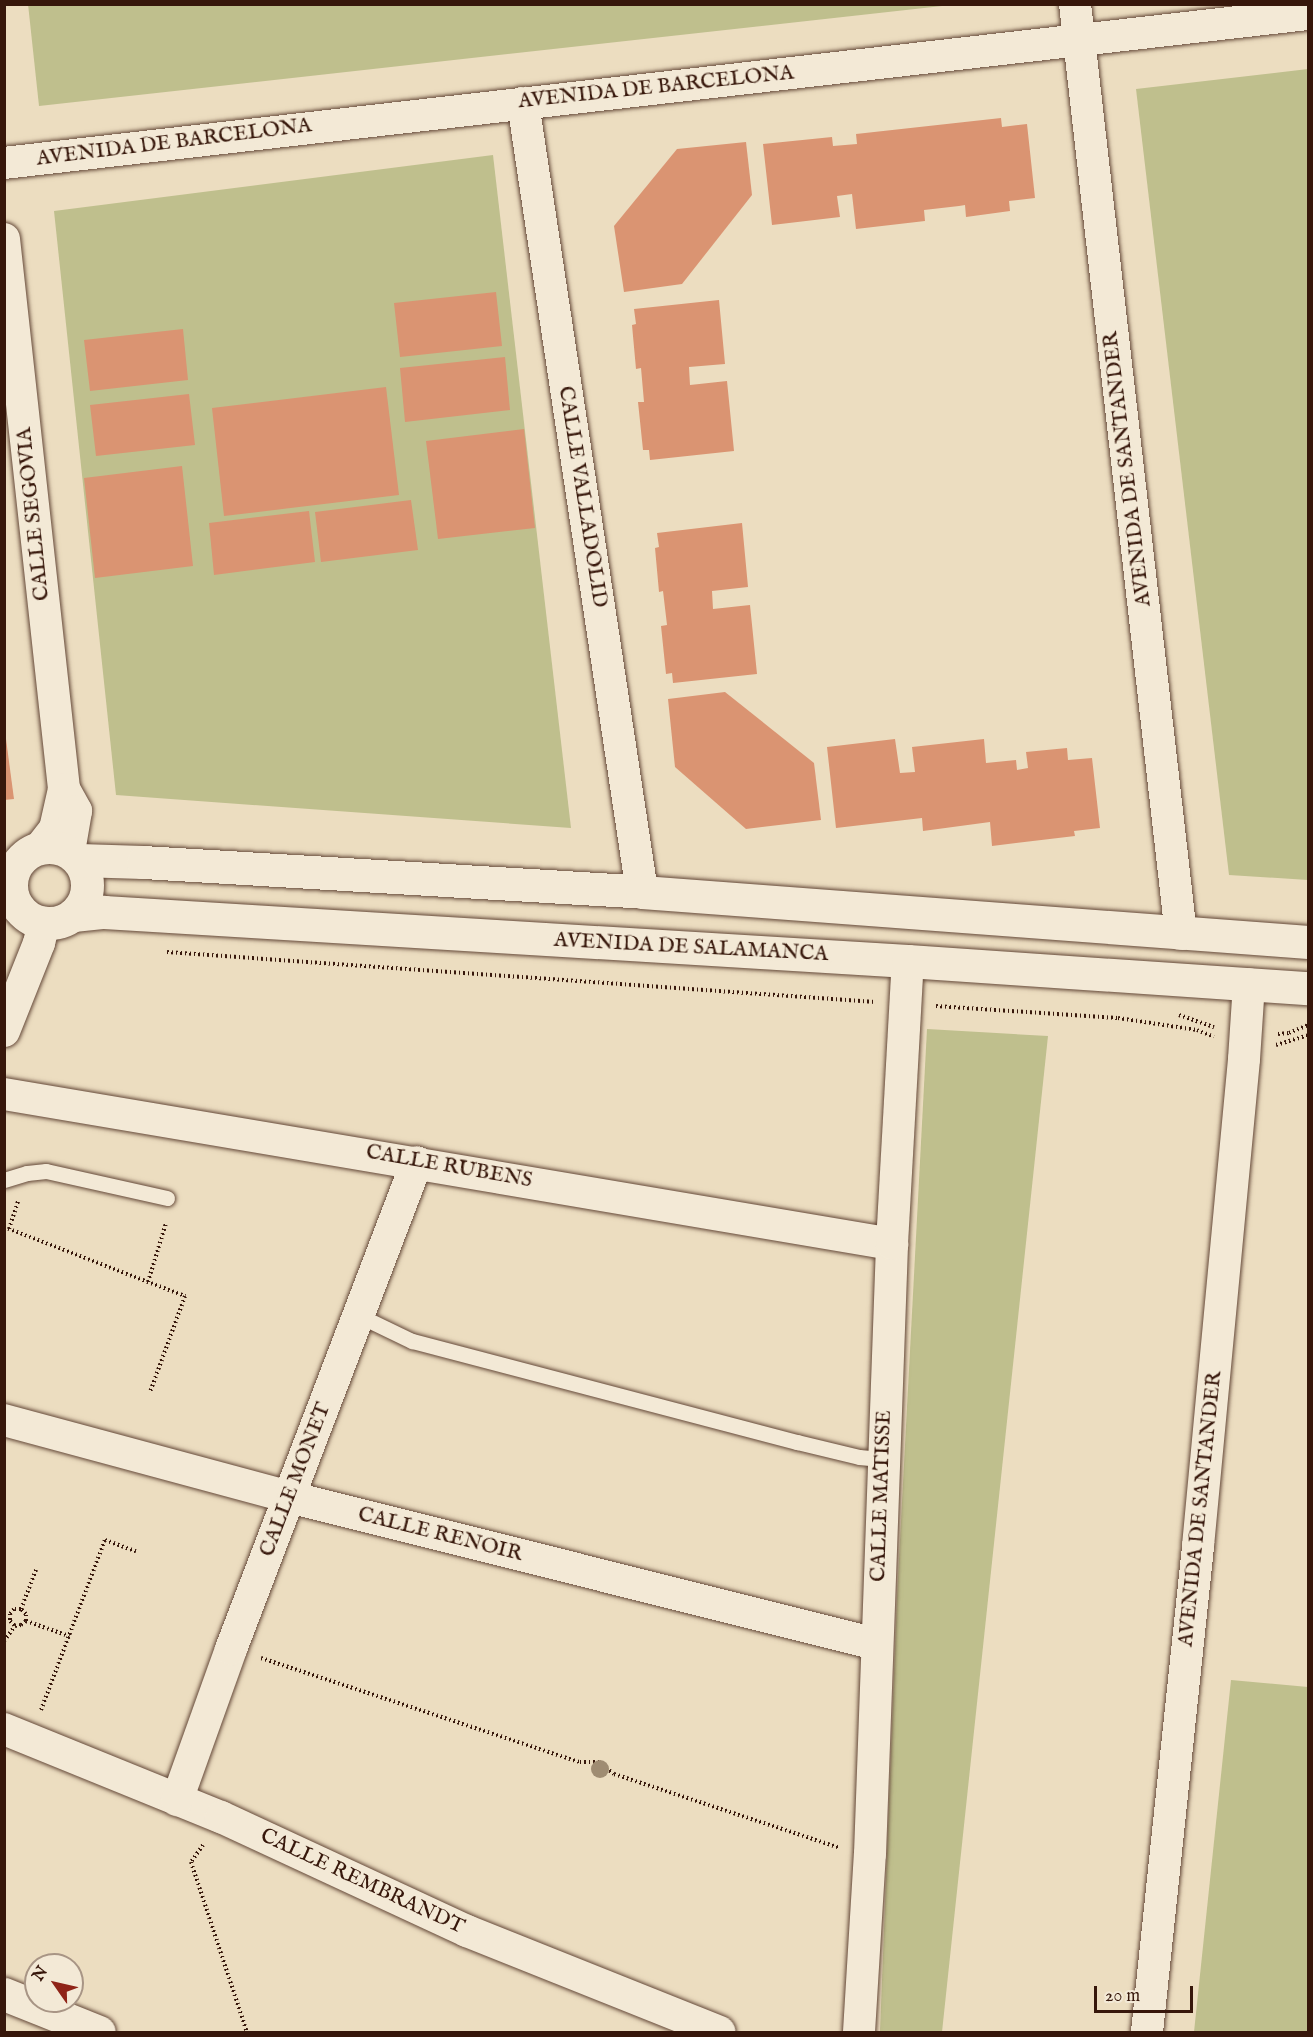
<!DOCTYPE html>
<style>
body{margin:0}
#map{position:relative;width:1313px;height:2037px;overflow:hidden;background:#ecddc0;font-family:"IM FELL English",serif}
div>[style]{position:absolute}
[style*='--x']{left:calc(var(--x)*1px);top:calc(var(--y)*1px);width:calc(var(--w)*1px);rotate:calc(var(--a)*1deg)}
.green>*{inset:0;background:#bfbf8d}
.building>*{inset:0;background:#da9472}
.path>*{height:4px;margin-top:-2px;transform-origin:0;background:repeating-linear-gradient(90deg,#37170b 0 1.5px,transparent 0 4.5px)}
.roads{filter:drop-shadow(0 0 2px #644838) drop-shadow(0 0 2px #644838)}
.service>*{height:15px;margin:-7.5px;padding:0 7.5px;transform-origin:7.5px;border-radius:7.5px;background:#f3e9d6}
.minor>*{height:32px;margin:-16px;padding:0 16px;transform-origin:16px;border-radius:16px;background:#f3e9d6}
.tertiary>*{height:33px;margin:-16.5px;padding:0 16.5px;transform-origin:16.5px;border-radius:16.5px;background:#f3e9d6}
.tertiary>.ring{margin:-16.5px;padding:0;box-sizing:content-box;background:none;border:33px solid #f3e9d6;border-radius:50%}
.trees>*{width:18px;height:18px;margin:-9px;border-radius:50%;background:#9f8c72}
span{translate:-50% -50%;white-space:nowrap;text-align:center;line-height:1.15;-webkit-text-stroke:4.5px #f3e9d6;paint-order:stroke}
.street-label{font-size:21px;color:#37170b}
.frame{position:absolute;inset:0;border:6px solid #37170b;pointer-events:none}
.north{position:absolute;left:24px;top:1953px;width:60px;height:60px;box-sizing:border-box;background:#f3e9d6;border:2px solid #a89585;border-radius:50%;rotate:304deg;font-size:16px;font-weight:700;line-height:24px;text-align:center;color:#37170b}
.north::after{content:'';display:block;margin:auto;width:21px;height:27px;background:#8f2418;clip-path:polygon(50% 0,100% 100%,50% 72%,0 100%)}
.scale{position:absolute;left:1094px;top:1986px;width:99px;height:27px;box-sizing:border-box;border:3px solid #37170b;border-top:0;padding-left:8px;font-size:18px;line-height:21px;white-space:nowrap;color:#37170b;-webkit-text-stroke:4px #f3e9d6;paint-order:stroke}
</style>
<div id="map">
<div class="green">
<div style="clip-path:polygon(28px 4px,951px 4px,951px 5px,39px 106px)"></div>
<div style="clip-path:polygon(1308px 69px,1308px 880px,1229px 875px,1136px 89px)"></div>
<div style="clip-path:polygon(493px 155px,571px 828px,116px 795px,54px 211px)"></div>
<div style="clip-path:polygon(927px 1029px,1048px 1036px,942px 2032px,880px 2032px,897px 1597px)"></div>
<div style="clip-path:polygon(1231px 1680px,1308px 1687px,1308px 2032px,1194px 2032px)"></div>
</div>
<div class="building">
<div style="clip-path:polygon(1001px 118px,1002px 127px,1027px 124px,1035px 198px,1009px 201px,1010px 211px,966px 217px,965px 205px,959px 206px,924px 210px,925px 221px,856px 229px,852px 194px,837px 196px,840px 217px,772px 225px,763px 144px,832px 137px,833px 146px,857px 144px,856px 134px)"></div>
<div style="clip-path:polygon(746px 142px,752px 195px,682px 284px,624px 292px,614px 226px,677px 149px)"></div>
<div style="clip-path:polygon(496px 292px,502px 346px,400px 357px,394px 303px)"></div>
<div style="clip-path:polygon(719px 300px,725px 364px,689px 367px,690px 385px,727px 381px,734px 451px,650px 460px,649px 450px,643px 450px,638px 402px,644px 402px,641px 368px,636px 369px,632px 325px,636px 324px,634px 309px)"></div>
<div style="clip-path:polygon(183px 329px,188px 380px,90px 391px,84px 340px)"></div>
<div style="clip-path:polygon(505px 357px,510px 410px,405px 422px,400px 368px)"></div>
<div style="clip-path:polygon(386px 387px,399px 495px,224px 516px,212px 408px)"></div>
<div style="clip-path:polygon(189px 394px,195px 445px,96px 456px,90px 405px)"></div>
<div style="clip-path:polygon(524px 429px,535px 528px,438px 539px,426px 441px)"></div>
<div style="clip-path:polygon(182px 466px,193px 566px,95px 578px,84px 478px)"></div>
<div style="clip-path:polygon(411px 500px,418px 550px,321px 562px,315px 512px)"></div>
<div style="clip-path:polygon(309px 511px,315px 562px,214px 575px,209px 523px)"></div>
<div style="clip-path:polygon(742px 523px,748px 587px,712px 591px,713px 609px,750px 605px,757px 674px,673px 683px,672px 673px,666px 674px,661px 626px,667px 625px,663px 591px,659px 592px,655px 548px,659px 547px,657px 533px)"></div>
<div style="clip-path:polygon(725px 692px,814px 763px,821px 820px,746px 829px,675px 767px,668px 699px)"></div>
<div style="clip-path:polygon(4px 724px,14px 799px,4px 800px)"></div>
<div style="clip-path:polygon(895px 739px,900px 773px,915px 772px,912px 747px,984px 739px,986px 763px,1016px 760px,1017px 770px,1028px 768px,1026px 752px,1067px 748px,1068px 760px,1092px 758px,1100px 828px,1074px 831px,1075px 836px,992px 846px,990px 822px,923px 831px,922px 818px,836px 828px,827px 747px)"></div>
</div>
<div class="path">
<div style="--x:167;--y:952;--w:710;--a:4.04"></div>
<div style="--x:936;--y:1006;--w:182;--a:3.8"></div>
<div style="--x:1118;--y:1018;--w:80;--a:8.6"></div>
<div style="--x:1197;--y:1030;--w:18;--a:22"></div>
<div style="--x:1179;--y:1015;--w:37;--a:19"></div>
<div style="--x:1278;--y:1034;--w:11;--a:-5"></div>
<div style="--x:1289;--y:1033;--w:21;--a:-23"></div>
<div style="--x:1276;--y:1045;--w:34;--a:-17"></div>
<div style="--x:4;--y:1227;--w:194;--a:20.9"></div>
<div style="--x:185;--y:1296;--w:102;--a:110"></div>
<div style="--x:9;--y:1229;--w:29;--a:-72"></div>
<div style="--x:148;--y:1282;--w:62;--a:-73"></div>
<div style="--x:21;--y:1609;--w:42;--a:-69"></div>
<div style="--x:26;--y:1621;--w:46;--a:19.2"></div>
<div style="--x:4;--y:1641;--w:19;--a:-54"></div>
<div style="--x:15;--y:1626;--w:6;--a:-9"></div>
<div style="--x:21;--y:1625;--w:6;--a:-39"></div>
<div style="--x:26;--y:1621;--w:7;--a:-90"></div>
<div style="--x:26;--y:1614;--w:7;--a:-135"></div>
<div style="--x:21;--y:1609;--w:7;--a:180"></div>
<div style="--x:14;--y:1609;--w:6;--a:129"></div>
<div style="--x:10;--y:1614;--w:7;--a:90"></div>
<div style="--x:10;--y:1621;--w:7;--a:45"></div>
<div style="--x:261;--y:1658;--w:336;--a:18.1"></div>
<div style="--x:580;--y:1762;--w:19;--a:0"></div>
<div style="--x:599;--y:1762;--w:19;--a:39"></div>
<div style="--x:614;--y:1774;--w:236;--a:18.1"></div>
<div style="--x:41;--y:1710;--w:182;--a:-69.4"></div>
<div style="--x:105;--y:1540;--w:33;--a:20"></div>
<div style="--x:203;--y:1845;--w:21;--a:125"></div>
<div style="--x:191;--y:1862;--w:179;--a:71.8"></div>
</div>
<div class="roads">
<div class="service">
<div style="--x:4;--y:1180;--w:24;--a:-17"></div>
<div style="--x:27;--y:1173;--w:19;--a:-6"></div>
<div style="--x:46;--y:1171;--w:124;--a:12.6"></div>
<div style="--x:360;--y:1316;--w:58;--a:25.7"></div>
<div style="--x:412;--y:1341;--w:398;--a:14.7"></div>
<div style="--x:797;--y:1442;--w:64;--a:13.6"></div>
<div style="--x:859;--y:1457;--w:25;--a:5"></div>
</div>
<div class="minor">
<div style="--x:1075;--y:4;--w:936;--a:83.5"></div>
<div style="--x:523;--y:103;--w:798;--a:81.42"></div>
<div style="--x:4;--y:163;--w:1312;--a:-6.52"></div>
<div style="--x:4;--y:239;--w:553;--a:83.77"></div>
<div style="--x:40;--y:848;--w:24;--a:-52"></div>
<div style="--x:55;--y:829;--w:41;--a:-77.3"></div>
<div style="--x:64;--y:789;--w:25;--a:61"></div>
<div style="--x:76;--y:811;--w:42;--a:99.7"></div>
<div style="--x:4;--y:1031;--w:95;--a:-68.3"></div>
<div style="--x:39;--y:943;--w:21;--a:-76"></div>
<div style="--x:4;--y:1094;--w:901;--a:9.59"></div>
<div style="--x:4;--y:1420;--w:295;--a:15.1"></div>
<div style="--x:289;--y:1497;--w:605;--a:14.06"></div>
<div style="--x:4;--y:1729;--w:234;--a:22.1"></div>
<div style="--x:221;--y:1817;--w:271;--a:24.9"></div>
<div style="--x:467;--y:1931;--w:272;--a:21.8"></div>
<div style="--x:177;--y:1800;--w:160;--a:-70.3"></div>
<div style="--x:231;--y:1649;--w:521;--a:-69.1"></div>
<div style="--x:859;--y:2032;--w:178;--a:-86.5"></div>
<div style="--x:870;--y:1854;--w:610;--a:-87.93"></div>
<div style="--x:892;--y:1244;--w:283;--a:-86.8"></div>
<div style="--x:1147;--y:2032;--w:489;--a:-84"></div>
<div style="--x:1198;--y:1546;--w:489;--a:-84.6"></div>
<div style="--x:1244;--y:1059;--w:75;--a:-86.2"></div>
</div>
<div class="tertiary">
<div class="ring" style="left:11px;top:847px;width:43px;height:43px"></div>
<div style="--x:79;--y:860;--w:64;--a:1.8"></div>
<div style="--x:143;--y:862;--w:500;--a:3.4"></div>
<div style="--x:642;--y:892;--w:668;--a:4.29"></div>
<div style="--x:73;--y:915;--w:31;--a:-6"></div>
<div style="--x:104;--y:912;--w:805;--a:3.49"></div>
<div style="--x:908;--y:961;--w:401;--a:3.9"></div>
<div style="--x:4;--y:1994;--w:102;--a:21.8"></div>
</div>
</div>
<div class="trees">
<div style="left:600px;top:1769px"></div>
</div>
<div class="street-label">
<span style="left:656px;top:88px;rotate:-6deg">AVENIDA DE BARCELONA</span>
<span style="left:174px;top:143px;rotate:-7deg">AVENIDA DE BARCELONA</span>
<span style="left:1128px;top:469px;rotate:-97deg">AVENIDA DE SANTANDER</span>
<span style="left:582px;top:497px;rotate:81deg">CALLE VALLADOLID</span>
<span style="left:34px;top:514px;rotate:-96deg">CALLE SEGOVIA</span>
<span style="left:691px;top:948px;rotate:3deg">AVENIDA DE SALAMANCA</span>
<span style="left:449px;top:1167px;rotate:10deg">CALLE RUBENS</span>
<span style="left:296px;top:1480px;rotate:-69deg">CALLE MONET</span>
<span style="left:882px;top:1496px;rotate:-88deg">CALLE MATISSE</span>
<span style="left:1201px;top:1509px;rotate:-84deg">AVENIDA DE SANTANDER</span>
<span style="left:440px;top:1535px;rotate:14deg">CALLE RENOIR</span>
<span style="left:362px;top:1882px;rotate:25deg">CALLE REMBRANDT</span>
</div>
<div class="frame"></div>
<div class="north">N</div>
<div class="scale">20 m</div>
</div>
